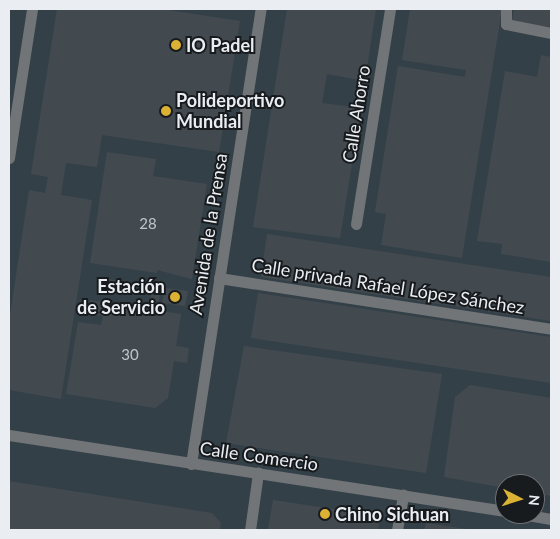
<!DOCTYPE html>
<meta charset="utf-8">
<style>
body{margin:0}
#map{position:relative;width:560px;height:539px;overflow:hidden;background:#2d3439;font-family:Lato,sans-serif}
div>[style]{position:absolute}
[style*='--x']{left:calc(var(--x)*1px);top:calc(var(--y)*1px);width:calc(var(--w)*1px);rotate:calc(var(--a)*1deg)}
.built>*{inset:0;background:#334048}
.building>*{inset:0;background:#424a4f}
.minor>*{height:11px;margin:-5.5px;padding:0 5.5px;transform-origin:5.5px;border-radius:5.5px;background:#727578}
.dots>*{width:14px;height:14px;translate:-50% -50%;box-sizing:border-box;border:2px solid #181b1e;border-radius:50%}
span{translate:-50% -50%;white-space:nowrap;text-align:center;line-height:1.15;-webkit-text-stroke:4px #181b1e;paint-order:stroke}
.number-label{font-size:15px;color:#c0c5c9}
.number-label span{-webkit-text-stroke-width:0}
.poi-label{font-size:18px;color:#eaeef2;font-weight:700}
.left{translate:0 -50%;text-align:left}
.right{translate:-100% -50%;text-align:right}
.street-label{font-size:18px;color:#eaeef2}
.frame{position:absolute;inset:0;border:10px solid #eaeef2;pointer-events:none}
.north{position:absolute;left:495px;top:474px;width:50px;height:50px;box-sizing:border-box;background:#181b1e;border:1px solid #6c6f73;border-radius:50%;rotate:95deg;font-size:14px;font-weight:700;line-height:20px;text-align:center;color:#eaeef2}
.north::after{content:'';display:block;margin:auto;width:18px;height:22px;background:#dbb233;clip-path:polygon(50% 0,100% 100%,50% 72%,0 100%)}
</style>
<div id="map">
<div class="built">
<div style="clip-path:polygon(evenodd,9px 9px,551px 9px,551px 530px,9px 530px,9px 9px,505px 484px,535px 484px,535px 514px,505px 514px,505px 484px)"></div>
</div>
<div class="building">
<div style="clip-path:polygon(57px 9px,162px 9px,240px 21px,219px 152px,102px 135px,97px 167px,66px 163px,61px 195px,92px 200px,61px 399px,9px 390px,9px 322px,29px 190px,45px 193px,48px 177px,31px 174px)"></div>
<div style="clip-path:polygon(287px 9px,376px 9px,365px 81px,327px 74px,322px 103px,361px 108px,340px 238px,253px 227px)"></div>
<div style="clip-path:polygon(410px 9px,502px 9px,462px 258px,381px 245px,386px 214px,375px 212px,398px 66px,465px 77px,466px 70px,402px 60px)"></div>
<div style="clip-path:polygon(514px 9px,551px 9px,551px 27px,512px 22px)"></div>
<div style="clip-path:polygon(541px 55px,551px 57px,551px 262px,501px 254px,502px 244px,477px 241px,505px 71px,537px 77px)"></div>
<div style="clip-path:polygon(107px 152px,156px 159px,153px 176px,207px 184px,192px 279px,157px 270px,157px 273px,90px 263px)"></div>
<div style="clip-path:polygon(267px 234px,551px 277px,551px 321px,261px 277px)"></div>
<div style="clip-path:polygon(101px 278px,135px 283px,134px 292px,107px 289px,107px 295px,99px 294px)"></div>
<div style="clip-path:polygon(152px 287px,161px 288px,159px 301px,150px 300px)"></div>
<div style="clip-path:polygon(165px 288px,188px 291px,185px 306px,162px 303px)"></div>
<div style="clip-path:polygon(258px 293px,551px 337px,551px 383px,251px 338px)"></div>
<div style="clip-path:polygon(90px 300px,181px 314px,176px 346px,189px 348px,187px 363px,174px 361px,168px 398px,155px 408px,66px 394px,78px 322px,101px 325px,103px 316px,88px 314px)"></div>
<div style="clip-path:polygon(244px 346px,442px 374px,426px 473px,226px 443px)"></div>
<div style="clip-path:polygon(470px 385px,551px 398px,551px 496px,535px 493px,535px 484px,505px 484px,505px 488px,444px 477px,455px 397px)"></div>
<div style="clip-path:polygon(9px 481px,212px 513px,221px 523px,220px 530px,9px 530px)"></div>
<div style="clip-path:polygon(273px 500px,381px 516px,378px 530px,268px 530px)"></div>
<div style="clip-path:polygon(426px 523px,467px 529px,467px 530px,424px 530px)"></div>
</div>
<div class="minor">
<div style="--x:506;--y:9;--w:15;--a:90"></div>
<div style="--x:506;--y:24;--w:46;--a:11.3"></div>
<div style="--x:9;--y:158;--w:151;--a:-81.2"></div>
<div style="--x:356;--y:224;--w:218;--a:-81"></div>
<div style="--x:219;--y:278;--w:336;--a:8.7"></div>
<div style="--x:9;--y:435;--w:502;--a:8.71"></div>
<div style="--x:191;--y:464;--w:460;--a:-81.3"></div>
<div style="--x:522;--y:514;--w:29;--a:10"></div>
<div style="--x:250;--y:530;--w:58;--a:-82"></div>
<div style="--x:397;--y:530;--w:36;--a:-80"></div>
</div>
<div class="dots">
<div style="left:176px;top:45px;background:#dbb233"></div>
<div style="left:166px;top:111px;background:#dbb233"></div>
<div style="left:175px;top:297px;background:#dbb233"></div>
<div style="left:325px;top:514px;background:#dbb233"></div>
</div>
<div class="number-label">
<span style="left:148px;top:224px">28</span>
<span style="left:130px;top:355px">30</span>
</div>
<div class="poi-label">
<span class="left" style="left:186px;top:45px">IO Padel</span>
<span class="left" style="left:176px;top:111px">Polideportivo<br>Mundial</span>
<span class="right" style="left:165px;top:297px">Estación<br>de Servicio</span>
<span class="left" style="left:335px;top:514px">Chino Sichuan</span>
</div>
<div class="street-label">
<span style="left:356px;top:114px;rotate:-81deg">Calle Ahorro</span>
<span style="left:208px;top:234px;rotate:-81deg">Avenida de la Prensa</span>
<span style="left:388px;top:286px;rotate:9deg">Calle privada Rafael López Sánchez</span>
<span style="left:259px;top:456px;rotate:8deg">Calle Comercio</span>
</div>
<div class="frame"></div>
<div class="north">N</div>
</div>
